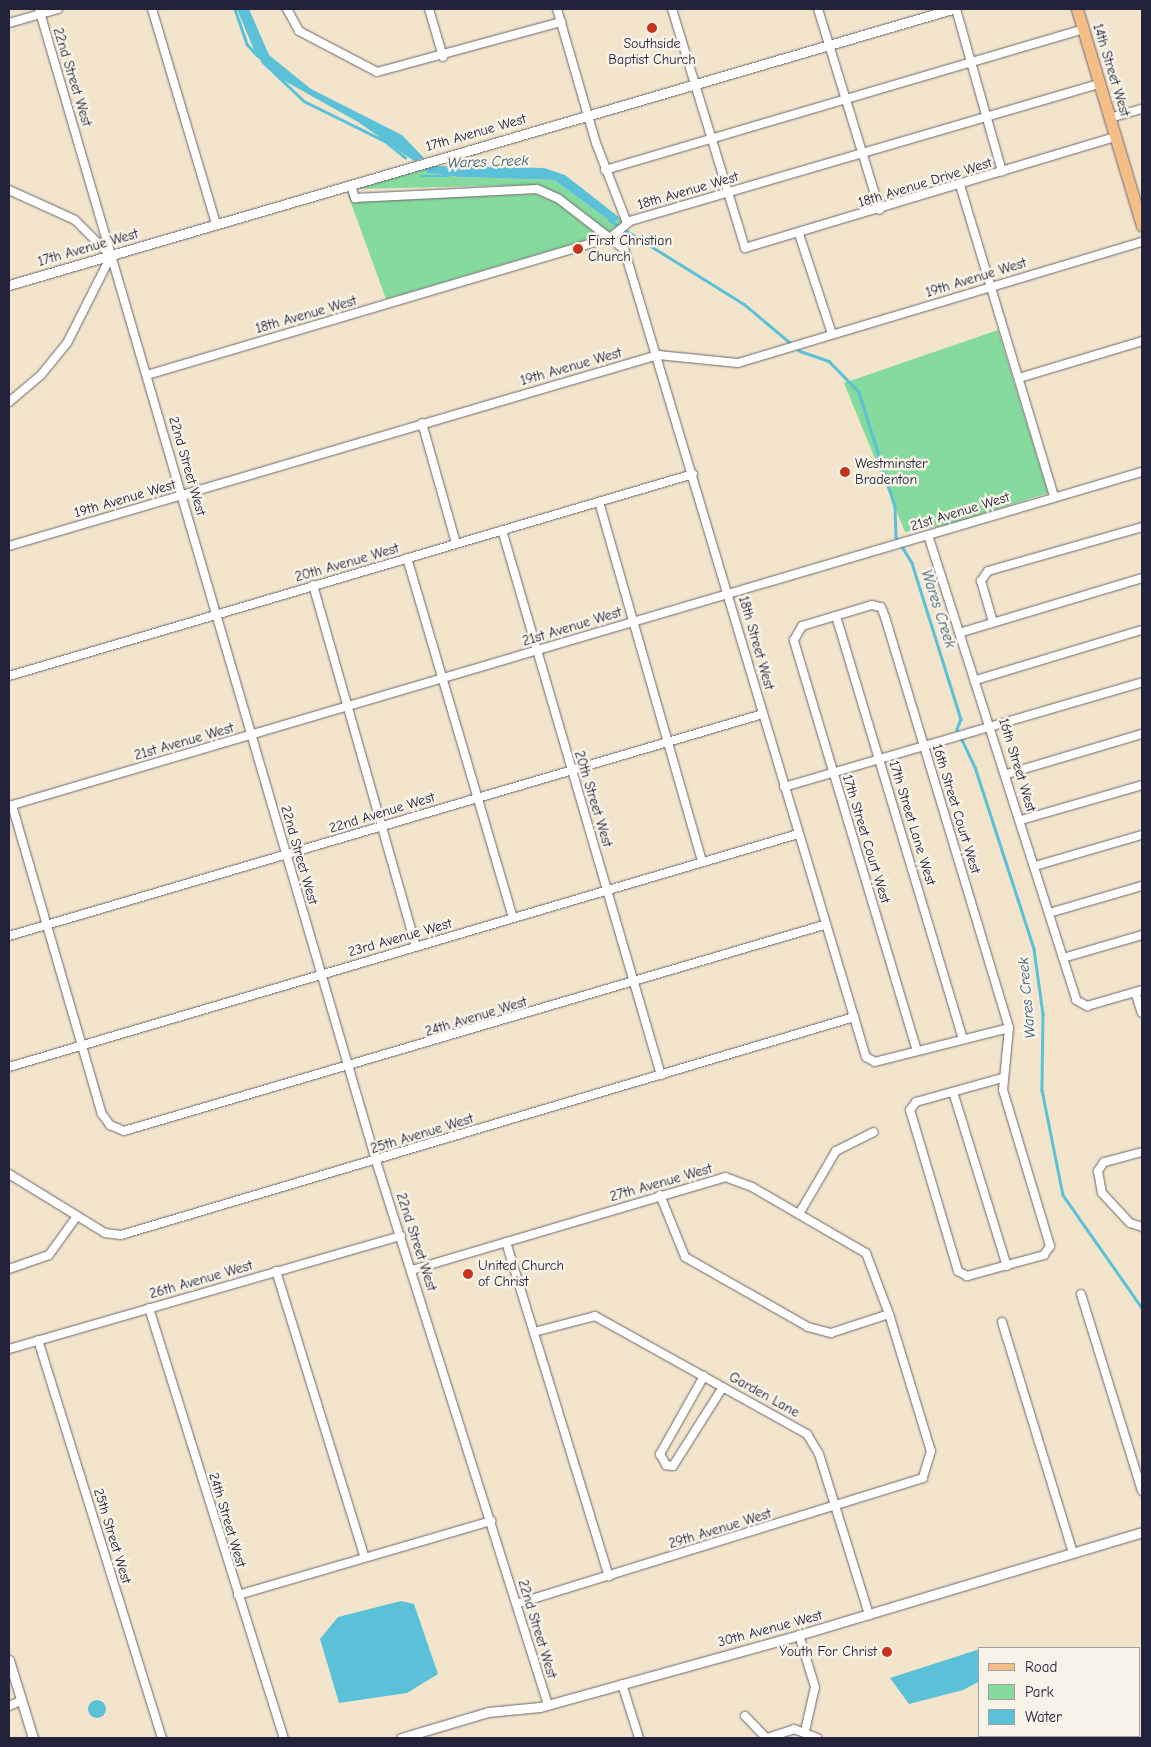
<!DOCTYPE html>
<style>
body{margin:0}
#map{position:relative;width:1151px;height:1747px;overflow:hidden;background:#f3e5cc;font-family:"Comic Neue",sans-serif}
div>[style]{position:absolute}
[style*='--x']{left:calc(var(--x)*1px);top:calc(var(--y)*1px);width:calc(var(--w)*1px);rotate:calc(var(--a)*1deg)}
.green>*{inset:0;background:#85da9d}
.water>*{inset:0;background:#5ac1d8}
.round{border-radius:50%}
.stream>*{height:2.5px;margin:-1.25px;padding:0 1.25px;transform-origin:1.25px;border-radius:1.25px;background:#5ac1d8}
.roads{filter:drop-shadow(0 0 1px #6b666e) drop-shadow(0 0 1px #6b666e)}
.minor>*{height:8px;margin:-4px;padding:0 4px;transform-origin:4px;border-radius:4px;background:#fff}
.tertiary>*{height:9px;margin:-4.5px;padding:0 4.5px;transform-origin:4.5px;border-radius:4.5px;background:#fff}
.primary>*{height:11px;margin:-5.5px;padding:0 5.5px;transform-origin:5.5px;border-radius:5.5px;background:#f6be87}
.dots>*{width:14px;height:14px;translate:-50% -50%;box-sizing:border-box;border:2px solid #f7f3e8;border-radius:50%}
span{translate:-50% -50%;white-space:nowrap;text-align:center;line-height:1.15;-webkit-text-stroke:5px #f7f3e8;paint-order:stroke}
.poi-label{font-size:14px;color:#22223b}
.left{translate:0 -50%;text-align:left}
.right{translate:-100% -50%;text-align:right}
.street-label{font-size:14px;color:#22223b}
.water-label{font-size:15px;color:#365a72;font-style:italic}
.frame{position:absolute;inset:0;border:10px solid #22223b;pointer-events:none}
.legend{position:absolute;left:978px;top:1647px;width:162px;height:90px;box-sizing:border-box;background:#f7f3e8;border:1px solid #a29fa3;margin:0;padding:6px 9px;list-style:none;font-size:15px;color:#22223b}
.legend li{display:flex;align-items:center;gap:10px;height:25px}
.legend b{width:25px;border:1px solid #a29fa3}
</style>
<div id="map">
<div class="green">
<div style="clip-path:polygon(423px 168px,428px 173px,459px 177px,554px 180px,613px 223px,620px 218px,622px 222px,609px 232px,561px 195px,538px 185px,356px 189px)"></div>
<div style="clip-path:polygon(347px 192px,355px 201px,536px 194px,557px 203px,599px 236px,386px 299px)"></div>
<div style="clip-path:polygon(998px 330px,1048px 493px,946px 525px,905px 532px,844px 383px)"></div>
</div>
<div class="water">
<div style="clip-path:polygon(237px 9px,249px 9px,269px 55px,311px 89px,402px 135px,424px 158px,414px 161px,358px 122px,283px 80px,257px 57px)"></div>
<div style="clip-path:polygon(429px 166px,544px 168px,565px 175px,620px 218px,613px 223px,554px 180px,459px 177px,428px 173px,423px 168px)"></div>
<div style="clip-path:polygon(401px 1601px,414px 1604px,438px 1674px,407px 1693px,339px 1703px,320px 1639px,338px 1617px)"></div>
<div style="clip-path:polygon(980px 1649px,980px 1681px,963px 1690px,909px 1704px,890px 1678px)"></div>
<div class="round" style="left:88px;top:1700px;width:18px;height:18px"></div>
</div>
<div class="stream">
<div style="--x:235;--y:9;--w:37;--a:71"></div>
<div style="--x:247;--y:44;--w:15;--a:48"></div>
<div style="--x:262;--y:61;--w:58;--a:43.6"></div>
<div style="--x:304;--y:101;--w:90;--a:26.3"></div>
<div style="--x:385;--y:141;--w:26;--a:39"></div>
<div style="--x:421;--y:176;--w:28;--a:0"></div>
<div style="--x:609;--y:220;--w:159;--a:31.9"></div>
<div style="--x:744;--y:304;--w:73;--a:40"></div>
<div style="--x:800;--y:351;--w:31;--a:19"></div>
<div style="--x:829;--y:361;--w:43;--a:45.9"></div>
<div style="--x:859;--y:392;--w:121;--a:72.6"></div>
<div style="--x:895;--y:507;--w:30;--a:88"></div>
<div style="--x:896;--y:537;--w:31;--a:58"></div>
<div style="--x:912;--y:563;--w:164;--a:72.6"></div>
<div style="--x:961;--y:719;--w:11;--a:112"></div>
<div style="--x:957;--y:729;--w:42;--a:64.7"></div>
<div style="--x:975;--y:767;--w:191;--a:72"></div>
<div style="--x:1034;--y:949;--w:66;--a:82.1"></div>
<div style="--x:1043;--y:1014;--w:76;--a:90.8"></div>
<div style="--x:1042;--y:1090;--w:107;--a:78.7"></div>
<div style="--x:1063;--y:1195;--w:138;--a:55"></div>
</div>
<div class="roads">
<div class="minor">
<div style="--x:39;--y:9;--w:1200;--a:73.69"></div>
<div style="--x:376;--y:1161;--w:571;--a:72.45"></div>
<div style="--x:152;--y:9;--w:224;--a:73.4"></div>
<div style="--x:287;--y:9;--w:25;--a:61"></div>
<div style="--x:299;--y:31;--w:88;--a:27.7"></div>
<div style="--x:377;--y:72;--w:191;--a:-15.2"></div>
<div style="--x:429;--y:9;--w:50;--a:73.7"></div>
<div style="--x:557;--y:9;--w:140;--a:73.8"></div>
<div style="--x:596;--y:143;--w:86;--a:68.8"></div>
<div style="--x:672;--y:9;--w:250;--a:73"></div>
<div style="--x:745;--y:248;--w:387;--a:-16.7"></div>
<div style="--x:818;--y:9;--w:210;--a:72.9"></div>
<div style="--x:956;--y:9;--w:169;--a:74.2"></div>
<div style="--x:9;--y:23;--w:51;--a:-15.9"></div>
<div style="--x:1110;--y:118;--w:33;--a:-16"></div>
<div style="--x:605;--y:170;--w:498;--a:-16.4"></div>
<div style="--x:960;--y:185;--w:326;--a:73.2"></div>
<div style="--x:351;--y:186;--w:13;--a:72"></div>
<div style="--x:355;--y:198;--w:182;--a:-2.8"></div>
<div style="--x:537;--y:189;--w:24;--a:24"></div>
<div style="--x:559;--y:199;--w:82;--a:37.6"></div>
<div style="--x:624;--y:249;--w:843;--a:73.33"></div>
<div style="--x:866;--y:1057;--w:10;--a:29"></div>
<div style="--x:875;--y:1062;--w:138;--a:-14.2"></div>
<div style="--x:9;--y:190;--w:72;--a:24.4"></div>
<div style="--x:75;--y:220;--w:51;--a:45"></div>
<div style="--x:111;--y:256;--w:97;--a:116.8"></div>
<div style="--x:67;--y:343;--w:41;--a:129.1"></div>
<div style="--x:41;--y:375;--w:42;--a:139.8"></div>
<div style="--x:799;--y:234;--w:105;--a:71.7"></div>
<div style="--x:147;--y:375;--w:483;--a:-16.5"></div>
<div style="--x:610;--y:238;--w:26;--a:-40"></div>
<div style="--x:630;--y:221;--w:490;--a:-16.3"></div>
<div style="--x:1019;--y:378;--w:128;--a:-16.7"></div>
<div style="--x:422;--y:423;--w:125;--a:74.2"></div>
<div style="--x:599;--y:502;--w:374;--a:74"></div>
<div style="--x:502;--y:530;--w:568;--a:73.74"></div>
<div style="--x:928;--y:535;--w:488;--a:72.3"></div>
<div style="--x:1076;--y:1000;--w:13;--a:29"></div>
<div style="--x:1087;--y:1006;--w:57;--a:-16.2"></div>
<div style="--x:9;--y:546;--w:677;--a:-16.4"></div>
<div style="--x:658;--y:355;--w:80;--a:5.7"></div>
<div style="--x:738;--y:363;--w:422;--a:-16.7"></div>
<div style="--x:407;--y:558;--w:375;--a:73.6"></div>
<div style="--x:313;--y:585;--w:375;--a:74.1"></div>
<div style="--x:836;--y:616;--w:441;--a:73.3"></div>
<div style="--x:993;--y:622;--w:43;--a:-106.3"></div>
<div style="--x:981;--y:581;--w:12;--a:-55"></div>
<div style="--x:988;--y:571;--w:160;--a:-15.9"></div>
<div style="--x:959;--y:633;--w:191;--a:-16.7"></div>
<div style="--x:9;--y:676;--w:713;--a:-16.45"></div>
<div style="--x:976;--y:680;--w:173;--a:-16.8"></div>
<div style="--x:1007;--y:774;--w:141;--a:-16.5"></div>
<div style="--x:784;--y:787;--w:373;--a:-16.3"></div>
<div style="--x:12;--y:805;--w:322;--a:73.8"></div>
<div style="--x:102;--y:1114;--w:14;--a:54"></div>
<div style="--x:110;--y:1125;--w:15;--a:23"></div>
<div style="--x:124;--y:1131;--w:730;--a:-16.4"></div>
<div style="--x:9;--y:806;--w:1181;--a:-16.43"></div>
<div style="--x:1021;--y:820;--w:126;--a:-16.1"></div>
<div style="--x:1035;--y:866;--w:111;--a:-16.2"></div>
<div style="--x:1049;--y:913;--w:97;--a:-16.2"></div>
<div style="--x:9;--y:936;--w:786;--a:-16.41"></div>
<div style="--x:1063;--y:958;--w:82;--a:-16.2"></div>
<div style="--x:1135;--y:992;--w:22;--a:72"></div>
<div style="--x:917;--y:1051;--w:429;--a:-106.7"></div>
<div style="--x:794;--y:640;--w:16;--a:-60"></div>
<div style="--x:802;--y:626;--w:73;--a:-16.7"></div>
<div style="--x:872;--y:605;--w:9;--a:13"></div>
<div style="--x:881;--y:607;--w:11;--a:68"></div>
<div style="--x:885;--y:617;--w:429;--a:73.2"></div>
<div style="--x:1009;--y:1028;--w:62;--a:95.5"></div>
<div style="--x:1003;--y:1090;--w:163;--a:73.2"></div>
<div style="--x:1050;--y:1246;--w:11;--a:124"></div>
<div style="--x:1044;--y:1255;--w:80;--a:164.7"></div>
<div style="--x:967;--y:1276;--w:10;--a:-151"></div>
<div style="--x:958;--y:1271;--w:168;--a:-106.6"></div>
<div style="--x:910;--y:1110;--w:10;--a:-53"></div>
<div style="--x:916;--y:1102;--w:89;--a:-15.6"></div>
<div style="--x:9;--y:1067;--w:823;--a:-16.45"></div>
<div style="--x:953;--y:1092;--w:182;--a:72.8"></div>
<div style="--x:1142;--y:1152;--w:39;--a:165"></div>
<div style="--x:1104;--y:1162;--w:11;--a:124"></div>
<div style="--x:1098;--y:1171;--w:22;--a:80"></div>
<div style="--x:1102;--y:1193;--w:41;--a:47"></div>
<div style="--x:1130;--y:1223;--w:13;--a:18"></div>
<div style="--x:9;--y:1174;--w:113;--a:31.6"></div>
<div style="--x:105;--y:1233;--w:16;--a:7"></div>
<div style="--x:121;--y:1235;--w:765;--a:-16.56"></div>
<div style="--x:660;--y:1195;--w:67;--a:68"></div>
<div style="--x:685;--y:1257;--w:142;--a:29.6"></div>
<div style="--x:808;--y:1327;--w:24;--a:15"></div>
<div style="--x:831;--y:1333;--w:61;--a:-18.1"></div>
<div style="--x:799;--y:1214;--w:73;--a:-59.6"></div>
<div style="--x:836;--y:1151;--w:42;--a:-26.6"></div>
<div style="--x:506;--y:1242;--w:350;--a:72.9"></div>
<div style="--x:9;--y:1269;--w:42;--a:-19.3"></div>
<div style="--x:49;--y:1255;--w:48;--a:-54.3"></div>
<div style="--x:412;--y:1270;--w:327;--a:-16.5"></div>
<div style="--x:725;--y:1177;--w:29;--a:20"></div>
<div style="--x:752;--y:1187;--w:132;--a:30.1"></div>
<div style="--x:866;--y:1253;--w:65;--a:69.3"></div>
<div style="--x:889;--y:1314;--w:143;--a:73"></div>
<div style="--x:931;--y:1451;--w:28;--a:107"></div>
<div style="--x:923;--y:1478;--w:425;--a:162.8"></div>
<div style="--x:276;--y:1271;--w:300;--a:72.8"></div>
<div style="--x:1081;--y:1294;--w:206;--a:72.8"></div>
<div style="--x:149;--y:1308;--w:451;--a:72.6"></div>
<div style="--x:1002;--y:1322;--w:242;--a:72.9"></div>
<div style="--x:534;--y:1332;--w:63;--a:-14.7"></div>
<div style="--x:595;--y:1316;--w:243;--a:29.1"></div>
<div style="--x:807;--y:1434;--w:23;--a:59"></div>
<div style="--x:819;--y:1454;--w:169;--a:72.7"></div>
<div style="--x:38;--y:1340;--w:417;--a:72.7"></div>
<div style="--x:9;--y:1349;--w:408;--a:-16.1"></div>
<div style="--x:704;--y:1376;--w:90;--a:119.4"></div>
<div style="--x:660;--y:1454;--w:13;--a:61"></div>
<div style="--x:666;--y:1465;--w:7;--a:8"></div>
<div style="--x:673;--y:1466;--w:93;--a:-57.7"></div>
<div style="--x:238;--y:1595;--w:264;--a:-16.3"></div>
<div style="--x:799;--y:1635;--w:54;--a:72.9"></div>
<div style="--x:815;--y:1687;--w:45;--a:102.8"></div>
<div style="--x:622;--y:1684;--w:57;--a:72.5"></div>
<div style="--x:9;--y:1706;--w:13;--a:-23"></div>
<div style="--x:745;--y:1716;--w:30;--a:46"></div>
<div style="--x:767;--y:1738;--w:28;--a:-18"></div>
<div style="--x:794;--y:1729;--w:25;--a:21"></div>
</div>
<div class="tertiary">
<div style="--x:9;--y:285;--w:983;--a:-16.31"></div>
<div style="--x:9;--y:1660;--w:82;--a:72.9"></div>
<div style="--x:401;--y:1738;--w:91;--a:-16.6"></div>
<div style="--x:488;--y:1712;--w:52;--a:-5.5"></div>
<div style="--x:540;--y:1707;--w:269;--a:-15.5"></div>
<div style="--x:799;--y:1635;--w:358;--a:-16.7"></div>
</div>
<div class="primary">
<div style="--x:1077;--y:9;--w:226;--a:73.3"></div>
</div>
</div>
<div class="dots">
<div style="left:652px;top:28px;background:#c8321e"></div>
<div style="left:578px;top:249px;background:#c8321e"></div>
<div style="left:845px;top:472px;background:#c8321e"></div>
<div style="left:468px;top:1274px;background:#c8321e"></div>
<div style="left:887px;top:1652px;background:#c8321e"></div>
</div>
<div class="poi-label">
<span style="left:652px;top:52px">Southside<br>Baptist Church</span>
<span class="left" style="left:588px;top:249px">First Christian<br>Church</span>
<span class="left" style="left:855px;top:472px">Westminster<br>Bradenton</span>
<span class="left" style="left:478px;top:1274px">United Church<br>of Christ</span>
<span class="right" style="left:877px;top:1652px">Youth For Christ</span>
</div>
<div class="street-label">
<span style="left:1111px;top:70px;rotate:73deg">14th Street West</span>
<span style="left:72px;top:77px;rotate:73deg">22nd Street West</span>
<span style="left:476px;top:133px;rotate:-16deg">17th Avenue West</span>
<span style="left:925px;top:183px;rotate:-17deg">18th Avenue Drive West</span>
<span style="left:688px;top:191px;rotate:-16deg">18th Avenue West</span>
<span style="left:88px;top:248px;rotate:-16deg">17th Avenue West</span>
<span style="left:976px;top:278px;rotate:-17deg">19th Avenue West</span>
<span style="left:306px;top:315px;rotate:-16deg">18th Avenue West</span>
<span style="left:571px;top:367px;rotate:-16deg">19th Avenue West</span>
<span style="left:187px;top:466px;rotate:74deg">22nd Street West</span>
<span style="left:125px;top:499px;rotate:-16deg">19th Avenue West</span>
<span style="left:960px;top:512px;rotate:-17deg">21st Avenue West</span>
<span style="left:347px;top:563px;rotate:-16deg">20th Avenue West</span>
<span style="left:572px;top:627px;rotate:-17deg">21st Avenue West</span>
<span style="left:756px;top:643px;rotate:74deg">18th Street West</span>
<span style="left:184px;top:742px;rotate:-16deg">21st Avenue West</span>
<span style="left:1017px;top:765px;rotate:73deg">16th Street West</span>
<span style="left:593px;top:799px;rotate:73deg">20th Street West</span>
<span style="left:956px;top:809px;rotate:73deg">16th Street Court West</span>
<span style="left:382px;top:813px;rotate:-17deg">22nd Avenue West</span>
<span style="left:912px;top:823px;rotate:73deg">17th Street Lane West</span>
<span style="left:866px;top:839px;rotate:73deg">17th Street Court West</span>
<span style="left:299px;top:855px;rotate:74deg">22nd Street West</span>
<span style="left:400px;top:938px;rotate:-16deg">23rd Avenue West</span>
<span style="left:476px;top:1017px;rotate:-17deg">24th Avenue West</span>
<span style="left:422px;top:1134px;rotate:-17deg">25th Avenue West</span>
<span style="left:661px;top:1183px;rotate:-16deg">27th Avenue West</span>
<span style="left:416px;top:1242px;rotate:72deg">22nd Street West</span>
<span style="left:201px;top:1280px;rotate:-16deg">26th Avenue West</span>
<span style="left:764px;top:1395px;rotate:29deg">Garden Lane</span>
<span style="left:227px;top:1520px;rotate:73deg">24th Street West</span>
<span style="left:720px;top:1529px;rotate:-17deg">29th Avenue West</span>
<span style="left:112px;top:1536px;rotate:73deg">25th Street West</span>
<span style="left:537px;top:1629px;rotate:73deg">22nd Street West</span>
<span style="left:770px;top:1629px;rotate:-15deg">30th Avenue West</span>
</div>
<div class="water-label">
<span style="left:488px;top:162px;rotate:-2deg">Wares Creek</span>
<span style="left:938px;top:609px;rotate:72deg">Wares Creek</span>
<span style="left:1027px;top:998px;rotate:-95deg">Wares Creek</span>
</div>
<div class="frame"></div>
<ul class="legend">
<li><b style="height:6px;background:#f6be87"></b>Road</li>
<li><b style="height:14px;background:#85da9d"></b>Park</li>
<li><b style="height:14px;background:#5ac1d8"></b>Water</li>
</ul>
</div>
